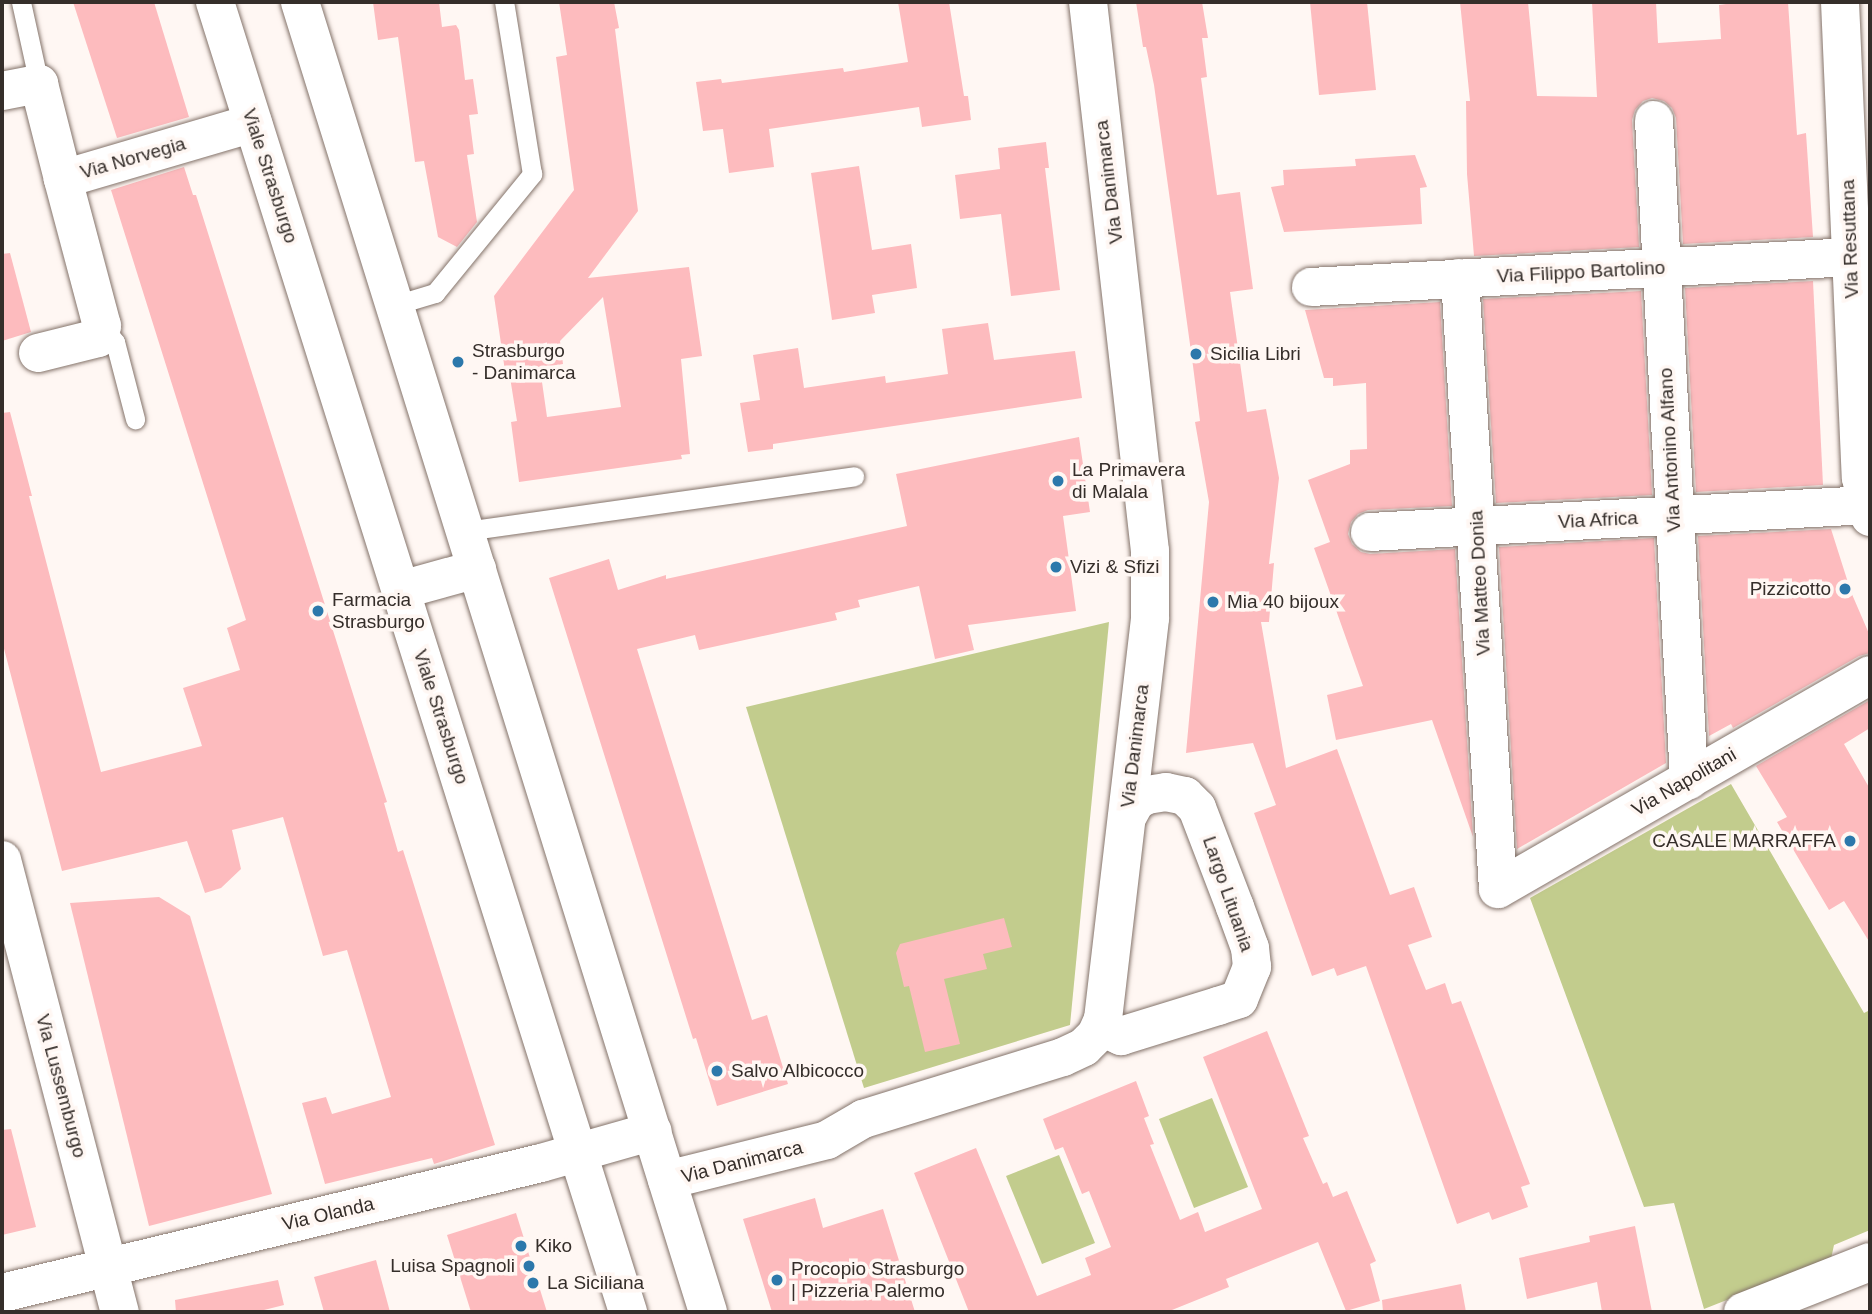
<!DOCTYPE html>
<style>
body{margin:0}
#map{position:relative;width:1872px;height:1314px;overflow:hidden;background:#fff7f3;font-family:Helvetica,sans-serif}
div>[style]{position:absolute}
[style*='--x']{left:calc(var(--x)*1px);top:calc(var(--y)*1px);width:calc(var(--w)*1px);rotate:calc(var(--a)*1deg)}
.green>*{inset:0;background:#c2cc8d}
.building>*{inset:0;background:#fdbbbe}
.roads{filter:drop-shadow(0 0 2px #84736a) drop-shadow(0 0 2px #84736a)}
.lane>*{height:19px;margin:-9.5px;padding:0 9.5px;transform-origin:9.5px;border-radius:9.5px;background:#fff}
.street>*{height:38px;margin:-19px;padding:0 19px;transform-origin:19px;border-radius:19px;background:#fff}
.secondary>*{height:38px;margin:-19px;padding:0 19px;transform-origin:19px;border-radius:19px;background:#fff}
.dots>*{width:19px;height:19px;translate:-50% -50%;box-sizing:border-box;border:4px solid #fff7f3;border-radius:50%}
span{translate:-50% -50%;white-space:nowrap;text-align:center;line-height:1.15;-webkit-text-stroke:7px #fff7f3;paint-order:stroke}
.street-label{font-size:19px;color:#352e2a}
.poi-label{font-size:19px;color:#352e2a}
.left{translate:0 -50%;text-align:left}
.right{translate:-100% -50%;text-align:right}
.frame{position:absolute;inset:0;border:4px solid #352e2a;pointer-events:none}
</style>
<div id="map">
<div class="green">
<div style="clip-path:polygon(1109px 622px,1070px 1025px,864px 1088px,746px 707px)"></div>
<div style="clip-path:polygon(1731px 784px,1864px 1013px,1870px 1010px,1870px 1230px,1834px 1245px,1831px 1259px,1704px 1309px,1674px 1203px,1644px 1207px,1530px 898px)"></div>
<div style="clip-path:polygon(1212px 1098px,1248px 1187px,1194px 1208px,1159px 1119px)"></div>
<div style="clip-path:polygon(1059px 1155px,1095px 1243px,1042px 1264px,1006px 1176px)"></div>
</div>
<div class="building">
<div style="clip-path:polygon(73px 2px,154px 2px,189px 117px,117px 138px)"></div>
<div style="clip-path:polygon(373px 2px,439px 2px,442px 27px,456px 25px,459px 30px,465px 80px,473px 79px,478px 114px,469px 115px,474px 154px,467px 155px,477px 222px,457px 247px,438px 237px,424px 161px,415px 162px,398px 37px,378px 40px)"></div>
<div style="clip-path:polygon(evenodd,559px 2px,614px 2px,619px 28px,615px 29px,638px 211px,588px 278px,689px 267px,702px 356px,681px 359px,690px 454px,681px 455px,682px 459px,519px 482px,511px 422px,517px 421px,509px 371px,505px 371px,494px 296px,574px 190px,556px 57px,567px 55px,559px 2px,603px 297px,621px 407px,547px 417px,540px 368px,563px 364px,560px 341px,603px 297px)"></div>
<div style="clip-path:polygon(898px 2px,949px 2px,964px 96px,968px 96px,971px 120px,922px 127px,919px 107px,769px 129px,774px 167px,729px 173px,723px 129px,703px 131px,696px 82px,721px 79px,722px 83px,843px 68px,844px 72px,908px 62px)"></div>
<div style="clip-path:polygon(1136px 2px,1202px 2px,1208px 38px,1202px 38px,1207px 77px,1201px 78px,1217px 195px,1240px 192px,1253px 289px,1230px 292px,1247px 412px,1266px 409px,1279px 478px,1269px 564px,1274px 563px,1269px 622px,1261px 622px,1286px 768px,1337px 749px,1390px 895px,1414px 887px,1432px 937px,1408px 945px,1426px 990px,1445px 983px,1452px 1004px,1461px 1001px,1530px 1184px,1521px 1187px,1528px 1207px,1492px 1220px,1489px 1212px,1457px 1224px,1366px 966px,1337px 976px,1334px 968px,1312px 976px,1254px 813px,1276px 805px,1253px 743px,1186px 753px,1209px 502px,1195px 422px,1200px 421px,1193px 366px,1154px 85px,1146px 47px,1143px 47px)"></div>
<div style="clip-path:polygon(1310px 2px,1367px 2px,1376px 90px,1319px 95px)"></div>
<div style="clip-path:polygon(1460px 2px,1528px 2px,1537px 96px,1597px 97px,1592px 2px,1656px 2px,1658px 43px,1721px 39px,1719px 5px,1740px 2px,1788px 2px,1797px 135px,1806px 133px,1813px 237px,1683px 244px,1676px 118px,1672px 108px,1664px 101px,1652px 98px,1643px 101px,1635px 110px,1632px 120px,1639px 247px,1474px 256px,1467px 174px,1466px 101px,1470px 101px)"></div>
<div style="clip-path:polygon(1046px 142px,1049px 168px,1045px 168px,1060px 290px,1011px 296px,1001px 214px,960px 219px,955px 175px,1000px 169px,998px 148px)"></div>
<div style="clip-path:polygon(1415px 155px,1427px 187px,1420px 188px,1422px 224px,1284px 232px,1271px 187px,1284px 185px,1283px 170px,1356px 166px,1355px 159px)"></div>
<div style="clip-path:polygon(859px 166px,872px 250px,911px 244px,917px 288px,872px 295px,875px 313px,832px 320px,811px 173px)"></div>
<div style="clip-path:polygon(184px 167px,193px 195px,196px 195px,387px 802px,384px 803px,398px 852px,403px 850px,495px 1145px,434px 1164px,432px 1158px,325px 1184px,302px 1103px,326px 1097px,332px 1114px,391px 1097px,347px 950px,323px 956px,283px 817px,232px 830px,241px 869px,221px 888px,205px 893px,187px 841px,62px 871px,2px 641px,2px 413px,10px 412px,32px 496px,29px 496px,101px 772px,202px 746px,183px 688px,240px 670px,227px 628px,246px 620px,111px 190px)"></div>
<div style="clip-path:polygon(10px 253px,31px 332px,2px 341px,2px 254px)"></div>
<div style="clip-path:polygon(1813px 281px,1823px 485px,1696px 492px,1685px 288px)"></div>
<div style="clip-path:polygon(1641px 291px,1652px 495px,1496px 503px,1483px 299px)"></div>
<div style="clip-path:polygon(1440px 302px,1452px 506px,1368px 510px,1358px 514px,1351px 522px,1348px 534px,1352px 544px,1361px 552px,1370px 554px,1455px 549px,1473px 837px,1432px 720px,1336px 740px,1327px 695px,1363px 686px,1314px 548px,1330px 542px,1308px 480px,1350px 464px,1350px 450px,1367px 449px,1366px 383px,1333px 386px,1333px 378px,1324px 378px,1305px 310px)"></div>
<div style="clip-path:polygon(988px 323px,994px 360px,1075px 351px,1082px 398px,773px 444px,773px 449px,748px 452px,740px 403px,760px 400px,753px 355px,798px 348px,804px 388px,885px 376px,886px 383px,948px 374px,942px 329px)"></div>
<div style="clip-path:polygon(1079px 437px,1090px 512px,1063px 516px,1076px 611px,968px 625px,974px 650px,935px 659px,919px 586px,858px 600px,860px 607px,835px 613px,837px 620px,699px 650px,695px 635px,637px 649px,752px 1020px,767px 1015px,788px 1084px,717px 1106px,696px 1038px,693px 1039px,549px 578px,609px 559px,618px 590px,666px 575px,666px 579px,907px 526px,896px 474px)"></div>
<div style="clip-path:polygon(1831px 529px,1851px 592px,1870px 636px,1870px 653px,1859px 656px,1733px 728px,1731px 724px,1709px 736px,1698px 536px)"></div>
<div style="clip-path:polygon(1654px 538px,1666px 763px,1517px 849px,1499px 547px)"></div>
<div style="clip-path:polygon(1870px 700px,1870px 728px,1844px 744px,1870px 789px,1870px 943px,1844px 901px,1829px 910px,1777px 822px,1787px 817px,1756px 766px)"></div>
<div style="clip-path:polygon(159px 897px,190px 916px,272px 1194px,149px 1226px,70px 903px)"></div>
<div style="clip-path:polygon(1004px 918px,1012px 947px,983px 954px,987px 969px,944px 979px,960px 1044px,925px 1052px,909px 986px,904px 987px,896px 953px,900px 944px)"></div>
<div style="clip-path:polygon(1267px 1031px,1309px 1136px,1303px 1138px,1323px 1184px,1327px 1182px,1333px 1197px,1347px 1191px,1376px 1261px,1370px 1264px,1380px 1301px,1346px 1311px,1318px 1242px,1226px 1279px,1229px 1287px,1167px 1312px,969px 1312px,914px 1173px,976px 1148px,1037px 1296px,1091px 1275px,1085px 1258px,1111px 1247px,1089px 1191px,1082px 1194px,1063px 1147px,1055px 1150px,1043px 1119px,1136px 1081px,1149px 1116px,1144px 1118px,1154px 1144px,1150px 1145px,1180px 1220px,1198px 1212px,1205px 1232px,1262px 1209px,1203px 1057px)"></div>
<div style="clip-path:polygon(11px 1129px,36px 1227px,2px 1235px,2px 1130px)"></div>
<div style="clip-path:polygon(815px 1198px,823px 1228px,883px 1209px,915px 1312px,772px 1312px,743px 1219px)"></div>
<div style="clip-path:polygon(516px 1213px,547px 1312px,471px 1312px,447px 1235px)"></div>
<div style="clip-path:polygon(1635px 1226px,1652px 1312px,1602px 1312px,1597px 1282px,1527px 1299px,1519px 1258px,1590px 1242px,1589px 1236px)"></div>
<div style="clip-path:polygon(376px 1260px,390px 1312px,324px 1312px,314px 1277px)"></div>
<div style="clip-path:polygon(278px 1280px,284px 1305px,256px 1312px,176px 1312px,175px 1300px)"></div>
<div style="clip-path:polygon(1461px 1284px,1466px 1312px,1383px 1312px,1382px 1300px)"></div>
</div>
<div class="roads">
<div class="lane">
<div style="--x:21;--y:2;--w:84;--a:77.6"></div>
<div style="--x:395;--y:305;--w:42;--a:-16.7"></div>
<div style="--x:435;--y:293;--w:154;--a:-50.8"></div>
<div style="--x:532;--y:174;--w:174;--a:-99.2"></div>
<div style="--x:102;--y:326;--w:21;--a:51"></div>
<div style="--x:115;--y:342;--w:80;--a:75.4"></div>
<div style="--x:465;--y:531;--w:393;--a:-8"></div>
</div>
<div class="street">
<div style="--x:215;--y:2;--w:1374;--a:72.5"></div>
<div style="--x:1840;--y:2;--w:476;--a:87.5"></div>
<div style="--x:1861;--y:478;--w:40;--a:77"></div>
<div style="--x:2;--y:91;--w:38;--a:-11"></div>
<div style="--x:39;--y:84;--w:98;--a:75.8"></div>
<div style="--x:63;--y:179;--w:198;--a:-16.4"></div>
<div style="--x:1654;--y:120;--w:661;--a:86.96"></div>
<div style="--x:1460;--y:278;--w:612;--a:86.44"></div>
<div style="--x:1498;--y:889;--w:429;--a:-29.9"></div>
<div style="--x:1311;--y:287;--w:541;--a:-3.18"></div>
<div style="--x:38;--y:353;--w:62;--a:-14"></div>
<div style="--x:98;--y:338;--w:13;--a:-72"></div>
<div style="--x:102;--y:326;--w:152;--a:-104.9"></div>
<div style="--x:1370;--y:532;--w:498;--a:-3.1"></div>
<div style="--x:401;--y:590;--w:79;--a:-15.4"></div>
<div style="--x:2;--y:860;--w:467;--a:75.4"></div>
<div style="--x:1103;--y:1019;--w:10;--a:73"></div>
<div style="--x:1106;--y:1029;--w:17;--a:25"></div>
<div style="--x:1121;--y:1036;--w:102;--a:-17.2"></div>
<div style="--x:1218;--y:1006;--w:22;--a:-18"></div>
<div style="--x:1239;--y:999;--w:35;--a:-68"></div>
<div style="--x:1252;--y:967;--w:19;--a:-96"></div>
<div style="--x:1250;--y:948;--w:44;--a:-110.1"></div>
<div style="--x:1235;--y:907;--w:106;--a:-111"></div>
<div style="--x:1197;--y:808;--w:17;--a:-135"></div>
<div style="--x:1185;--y:796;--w:19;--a:-168"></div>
<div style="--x:1166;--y:792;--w:19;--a:171"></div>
<div style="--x:1147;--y:795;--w:13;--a:151"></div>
<div style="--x:1136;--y:801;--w:18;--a:119"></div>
<div style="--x:667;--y:1180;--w:165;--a:-14"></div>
<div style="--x:827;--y:1140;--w:42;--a:-30.3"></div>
<div style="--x:863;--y:1119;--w:209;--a:-17.2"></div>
<div style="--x:1063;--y:1057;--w:23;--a:-25"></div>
<div style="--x:1084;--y:1047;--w:17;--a:-45"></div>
<div style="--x:1096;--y:1035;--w:17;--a:-66"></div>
<div style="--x:1103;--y:1019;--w:404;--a:-83.3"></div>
<div style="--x:1150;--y:618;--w:67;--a:-90"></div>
<div style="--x:1150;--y:551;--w:552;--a:-96.44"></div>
<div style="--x:2;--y:1293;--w:554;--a:-13.56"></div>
<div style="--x:541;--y:1163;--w:116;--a:-15.9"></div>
<div style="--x:1743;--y:1312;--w:136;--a:-21.5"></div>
</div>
<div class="secondary">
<div style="--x:300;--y:2;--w:1372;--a:72.7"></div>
</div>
</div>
<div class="dots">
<div style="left:1196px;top:354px;background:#2c78ab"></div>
<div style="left:458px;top:362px;background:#2c78ab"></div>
<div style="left:1058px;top:481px;background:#2c78ab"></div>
<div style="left:1056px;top:567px;background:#2c78ab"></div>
<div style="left:1845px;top:589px;background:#2c78ab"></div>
<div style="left:1213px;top:602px;background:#2c78ab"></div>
<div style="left:318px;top:611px;background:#2c78ab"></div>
<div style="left:1850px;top:841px;background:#2c78ab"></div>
<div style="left:717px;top:1071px;background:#2c78ab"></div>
<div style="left:521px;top:1246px;background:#2c78ab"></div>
<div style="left:529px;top:1266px;background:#2c78ab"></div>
<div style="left:777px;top:1280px;background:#2c78ab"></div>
<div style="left:533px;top:1283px;background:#2c78ab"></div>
</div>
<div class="street-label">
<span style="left:133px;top:158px;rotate:-16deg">Via Norvegia</span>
<span style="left:270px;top:176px;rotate:72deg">Viale Strasburgo</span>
<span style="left:1109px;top:182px;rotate:-97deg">Via Danimarca</span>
<span style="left:1850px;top:239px;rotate:-92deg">Via Resuttana</span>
<span style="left:1581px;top:272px;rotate:-3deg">Via Filippo Bartolino</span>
<span style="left:1670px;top:450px;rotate:-93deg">Via Antonino Alfano</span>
<span style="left:1598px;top:520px;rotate:-3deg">Via Africa</span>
<span style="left:1480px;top:583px;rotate:-93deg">Via Matteo Donia</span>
<span style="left:441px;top:717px;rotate:72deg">Viale Strasburgo</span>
<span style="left:1135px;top:746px;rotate:-83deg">Via Danimarca</span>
<span style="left:1684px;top:782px;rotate:-30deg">Via Napolitani</span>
<span style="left:1228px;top:894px;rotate:71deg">Largo Lituania</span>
<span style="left:61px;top:1086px;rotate:75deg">Via Lussemburgo</span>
<span style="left:742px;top:1162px;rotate:-14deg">Via Danimarca</span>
<span style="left:328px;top:1214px;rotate:-13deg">Via Olanda</span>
</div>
<div class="poi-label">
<span class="left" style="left:472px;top:362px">Strasburgo<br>- Danimarca</span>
<span class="left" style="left:1210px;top:354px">Sicilia Libri</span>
<span class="left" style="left:1072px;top:481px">La Primavera<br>di Malala</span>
<span class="left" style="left:1070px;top:567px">Vizi &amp; Sfizi</span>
<span class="right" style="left:1831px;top:589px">Pizzicotto</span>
<span class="left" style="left:332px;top:611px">Farmacia<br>Strasburgo</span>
<span class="left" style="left:1227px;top:602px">Mia 40 bijoux</span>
<span class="right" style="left:1836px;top:841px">CASALE MARRAFFA</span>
<span class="left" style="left:731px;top:1071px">Salvo Albicocco</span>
<span class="left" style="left:535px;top:1246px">Kiko</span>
<span class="right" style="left:515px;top:1266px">Luisa Spagnoli</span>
<span class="left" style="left:791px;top:1280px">Procopio Strasburgo<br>| Pizzeria Palermo</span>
<span class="left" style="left:547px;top:1283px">La Siciliana</span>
</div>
<div class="frame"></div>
</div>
